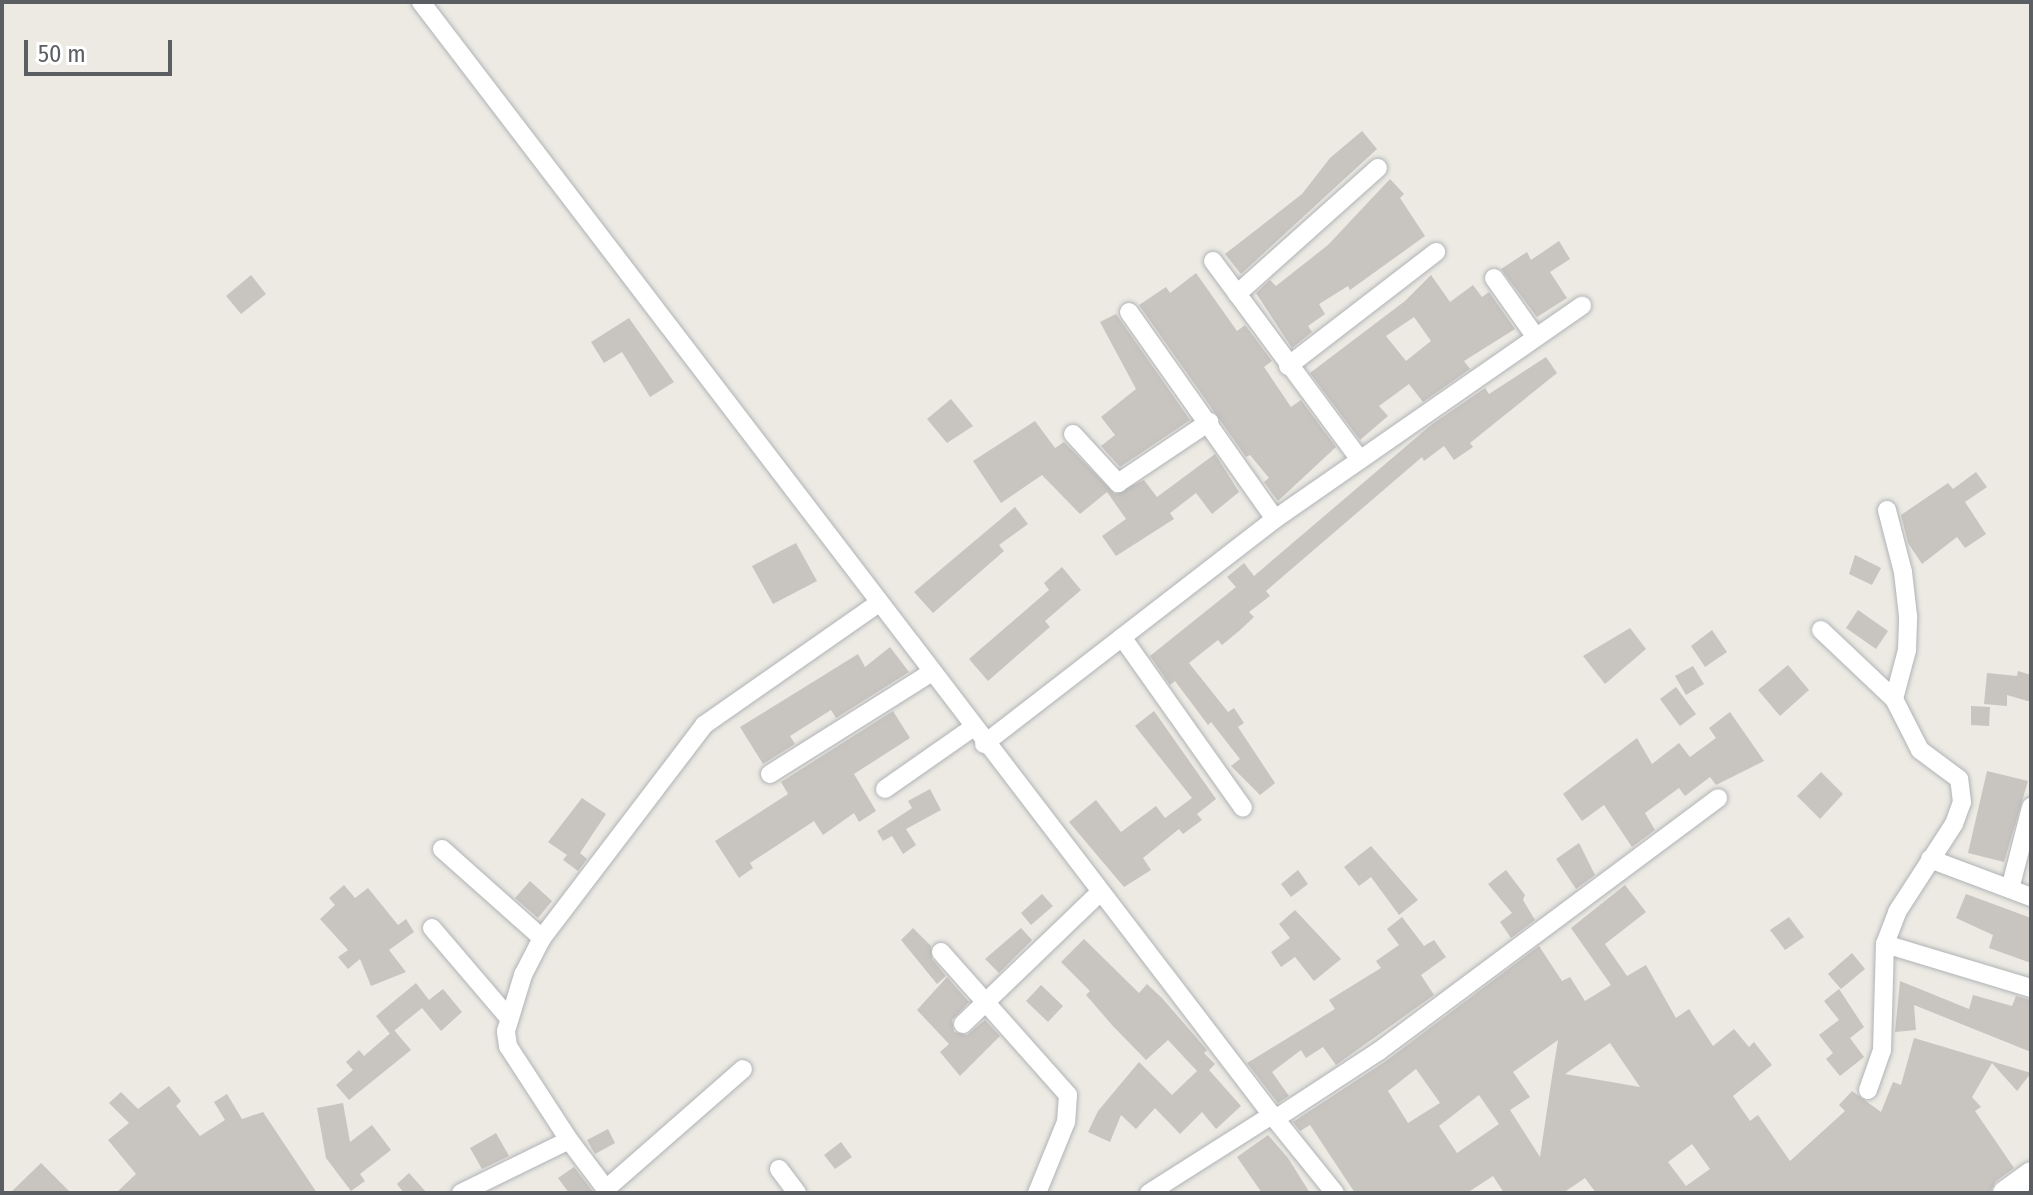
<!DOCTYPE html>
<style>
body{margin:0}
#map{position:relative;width:2033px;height:1195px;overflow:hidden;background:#eceae3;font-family:"Fira Sans Condensed",sans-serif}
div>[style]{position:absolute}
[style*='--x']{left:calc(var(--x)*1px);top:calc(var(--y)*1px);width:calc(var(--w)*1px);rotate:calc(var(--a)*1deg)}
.building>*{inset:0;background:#c8c4c0}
.roads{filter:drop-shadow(0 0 2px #b0b3b7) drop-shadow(0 0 2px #b0b3b7)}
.minor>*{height:18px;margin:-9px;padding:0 9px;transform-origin:9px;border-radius:9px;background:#fff}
.secondary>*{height:24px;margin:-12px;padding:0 12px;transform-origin:12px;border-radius:12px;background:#fff}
span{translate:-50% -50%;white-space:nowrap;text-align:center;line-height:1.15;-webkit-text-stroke:6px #fff;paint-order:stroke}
.frame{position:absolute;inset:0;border:4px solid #5b5e62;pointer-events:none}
.scale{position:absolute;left:24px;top:40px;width:148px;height:36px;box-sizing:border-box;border:4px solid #5b5e62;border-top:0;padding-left:10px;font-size:24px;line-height:28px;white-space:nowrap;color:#5b5e62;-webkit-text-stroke:6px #fff;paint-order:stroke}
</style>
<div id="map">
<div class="building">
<div style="clip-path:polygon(1362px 131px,1377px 149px,1241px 274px,1225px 254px,1302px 194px,1330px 158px)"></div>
<div style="clip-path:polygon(1390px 179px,1404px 194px,1400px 198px,1425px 236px,1350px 290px,1348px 286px,1319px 304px,1325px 314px,1308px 326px,1312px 332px,1292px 348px,1256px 293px,1270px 280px,1276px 286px,1328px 245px)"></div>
<div style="clip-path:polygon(1559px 241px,1570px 259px,1550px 272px,1567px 298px,1537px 317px,1501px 269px,1527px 252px,1531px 260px)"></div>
<div style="clip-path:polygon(1196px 273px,1237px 331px,1245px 325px,1272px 361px,1264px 367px,1291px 407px,1301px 400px,1336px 447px,1278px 501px,1264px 482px,1269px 478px,1250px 455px,1246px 457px,1139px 305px,1166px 287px,1170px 293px)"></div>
<div style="clip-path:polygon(251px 275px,266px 294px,241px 314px,226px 296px)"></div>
<div style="clip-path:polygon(evenodd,1431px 275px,1450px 302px,1473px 285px,1482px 297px,1489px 292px,1515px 329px,1464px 361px,1470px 369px,1423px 402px,1409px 384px,1379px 406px,1388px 416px,1360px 440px,1310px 373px,1405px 301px,1431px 275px,1414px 317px,1431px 341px,1406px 361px,1386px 336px,1414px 317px)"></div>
<div style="clip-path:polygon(1116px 314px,1190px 420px,1120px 467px,1101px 446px,1115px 435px,1101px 417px,1136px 389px,1100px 322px)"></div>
<div style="clip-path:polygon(629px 318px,674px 382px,650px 397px,622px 352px,604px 363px,591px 342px)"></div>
<div style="clip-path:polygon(1546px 357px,1557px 373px,1470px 443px,1473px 447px,1454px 460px,1444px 446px,1424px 461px,1422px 457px,1266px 591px,1270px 596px,1249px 612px,1254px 617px,1239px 631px,1222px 645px,1218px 640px,1189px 663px,1228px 712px,1234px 708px,1244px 723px,1238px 727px,1275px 783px,1260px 795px,1231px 766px,1240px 759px,1211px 722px,1208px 725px,1175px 681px,1170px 685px,1150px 656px,1236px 587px,1227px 577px,1244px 563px,1254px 576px,1431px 425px,1485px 388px,1489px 394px)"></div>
<div style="clip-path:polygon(951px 399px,973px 426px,947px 443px,927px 419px)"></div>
<div style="clip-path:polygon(1035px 421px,1055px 448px,1064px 442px,1115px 494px,1144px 480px,1157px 497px,1215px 454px,1239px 492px,1212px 514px,1196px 493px,1170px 513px,1174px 519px,1116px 556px,1102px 536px,1126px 519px,1107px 492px,1080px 514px,1042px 475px,1001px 503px,973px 461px)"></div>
<div style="clip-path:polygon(1976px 472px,1987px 487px,1965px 502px,1986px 534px,1965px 548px,1957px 537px,1922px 564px,1908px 543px,1901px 515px,1948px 483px,1953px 489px)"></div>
<div style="clip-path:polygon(1015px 507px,1028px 524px,999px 545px,1004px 551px,933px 613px,914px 592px)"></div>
<div style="clip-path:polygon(796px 543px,817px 581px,773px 604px,752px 566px)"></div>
<div style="clip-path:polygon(1855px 555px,1881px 568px,1872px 585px,1849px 574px)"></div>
<div style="clip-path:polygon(1062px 567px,1081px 590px,1045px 621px,1050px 627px,988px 681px,969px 659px,1049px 590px,1044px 583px)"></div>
<div style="clip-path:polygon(1858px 610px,1888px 631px,1876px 649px,1846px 628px)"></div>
<div style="clip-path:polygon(1630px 628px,1646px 649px,1605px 684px,1583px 656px)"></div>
<div style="clip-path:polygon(1712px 630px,1727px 652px,1705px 667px,1691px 646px)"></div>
<div style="clip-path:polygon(890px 647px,909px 672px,836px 718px,831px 710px,790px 736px,795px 744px,763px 764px,740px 727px,858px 654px,865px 667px)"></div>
<div style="clip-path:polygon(1788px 665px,1809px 690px,1780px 716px,1758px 690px)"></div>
<div style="clip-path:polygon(1693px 666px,1704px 684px,1686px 695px,1675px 676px)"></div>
<div style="clip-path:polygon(2018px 671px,2031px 675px,2031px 702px,2007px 695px,2007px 706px,1984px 704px,1987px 673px,2017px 676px)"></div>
<div style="clip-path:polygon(1676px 687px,1696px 714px,1680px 726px,1660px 699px)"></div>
<div style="clip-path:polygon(1971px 706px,1990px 707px,1989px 726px,1971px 725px)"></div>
<div style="clip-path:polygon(893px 711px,910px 738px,854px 774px,876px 811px,859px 822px,854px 813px,823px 835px,814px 821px,750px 863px,753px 868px,739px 878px,715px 841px,788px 794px,781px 782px)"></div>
<div style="clip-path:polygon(1154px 711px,1216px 799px,1197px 814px,1202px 820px,1183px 834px,1179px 829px,1143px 858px,1151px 870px,1124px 887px,1069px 822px,1096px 800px,1121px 832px,1156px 806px,1165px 818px,1192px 798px,1135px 726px)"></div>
<div style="clip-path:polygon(1730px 712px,1764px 761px,1716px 785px,1710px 777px,1685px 796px,1679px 788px,1645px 813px,1655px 830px,1632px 847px,1604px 805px,1582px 821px,1563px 794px,1637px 738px,1652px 764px,1679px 743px,1690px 757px,1716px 738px,1709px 728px)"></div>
<div style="clip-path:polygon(1987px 771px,2028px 781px,2004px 862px,1968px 853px)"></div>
<div style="clip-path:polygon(1821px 772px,1843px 794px,1820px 819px,1797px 796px)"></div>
<div style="clip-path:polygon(930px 789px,941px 810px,906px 829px,916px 845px,903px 854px,892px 836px,883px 841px,877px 831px,912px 808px,908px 801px)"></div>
<div style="clip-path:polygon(582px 798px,606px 814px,580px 853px,587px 859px,578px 871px,563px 860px,567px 855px,548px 842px)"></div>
<div style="clip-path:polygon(1579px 843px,1595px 875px,1576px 889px,1556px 859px)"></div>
<div style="clip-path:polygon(1371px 846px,1418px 900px,1399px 915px,1371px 877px,1359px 886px,1344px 867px)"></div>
<div style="clip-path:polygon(1298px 870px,1308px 884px,1291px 897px,1281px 884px)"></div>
<div style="clip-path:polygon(1506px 870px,1525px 895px,1523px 900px,1535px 920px,1511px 938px,1500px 922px,1512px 913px,1488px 884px)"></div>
<div style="clip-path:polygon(530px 881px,552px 901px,538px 918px,515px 898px)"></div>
<div style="clip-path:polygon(344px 885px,355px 898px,368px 888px,398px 925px,406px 919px,414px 932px,389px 950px,406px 972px,371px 986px,360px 959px,348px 969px,338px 957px,348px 950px,320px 919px,335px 905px,329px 898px)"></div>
<div style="clip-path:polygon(evenodd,1625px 885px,1646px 912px,1605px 944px,1627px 976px,1646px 965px,1676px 1018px,1689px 1009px,1713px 1046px,1734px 1029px,1749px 1047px,1754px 1042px,1772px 1065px,1733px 1096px,1750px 1121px,1758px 1115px,1790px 1161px,1845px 1111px,1839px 1105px,1852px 1091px,1881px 1112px,1893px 1082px,1901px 1085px,1914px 1038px,2031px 1073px,2017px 1091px,1992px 1063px,1972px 1097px,1981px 1107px,1975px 1111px,2014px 1168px,1996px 1181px,1990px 1193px,1596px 1193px,1585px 1178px,1563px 1193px,1504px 1193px,1493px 1176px,1467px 1193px,1355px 1193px,1310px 1125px,1300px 1131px,1293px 1122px,1386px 1061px,1539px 946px,1562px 981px,1570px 977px,1585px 1001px,1611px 985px,1571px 928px,1625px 885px,1558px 1040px,1551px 1083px,1540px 1157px,1510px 1110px,1530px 1097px,1513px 1072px,1558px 1040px,1625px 885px,1610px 1043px,1640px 1087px,1565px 1074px,1610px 1043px,1625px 885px,1416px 1069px,1440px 1103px,1408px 1123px,1388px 1091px,1416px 1069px,1625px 885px,1479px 1095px,1499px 1124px,1457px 1153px,1439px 1126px,1479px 1095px,1625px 885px,1692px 1144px,1710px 1169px,1686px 1186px,1668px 1162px,1692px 1144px)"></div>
<div style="clip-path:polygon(1042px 894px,1053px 906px,1031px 925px,1021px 913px)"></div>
<div style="clip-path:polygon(1966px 894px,2031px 918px,2031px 963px,1989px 948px,1993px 935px,1956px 918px)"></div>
<div style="clip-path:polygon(1295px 910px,1341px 959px,1314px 981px,1295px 957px,1281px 967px,1271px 952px,1290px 938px,1279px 924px)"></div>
<div style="clip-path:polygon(1402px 917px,1424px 946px,1434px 940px,1446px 957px,1421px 975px,1434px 995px,1336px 1065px,1323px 1047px,1306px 1058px,1301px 1050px,1272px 1072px,1289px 1096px,1278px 1103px,1247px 1063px,1335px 1009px,1329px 1000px,1381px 968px,1376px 961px,1399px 945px,1387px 929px)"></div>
<div style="clip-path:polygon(1789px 917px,1804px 937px,1785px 950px,1770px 930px)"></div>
<div style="clip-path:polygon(913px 928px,931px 946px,932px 959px,946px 976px,937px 984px,901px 940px)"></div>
<div style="clip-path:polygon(1021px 928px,1032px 940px,999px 973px,985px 959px)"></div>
<div style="clip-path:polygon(1084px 939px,1139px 993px,1147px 984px,1162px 998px,1207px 1050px,1204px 1053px,1215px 1064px,1209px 1070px,1241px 1106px,1216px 1129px,1202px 1112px,1180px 1134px,1155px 1108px,1136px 1129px,1121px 1115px,1110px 1142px,1088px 1132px,1098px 1111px,1139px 1062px,1172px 1095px,1197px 1071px,1168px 1040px,1146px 1060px,1112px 1025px,1086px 995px,1090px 991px,1061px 962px)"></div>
<div style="clip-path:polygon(1852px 953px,1865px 969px,1841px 989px,1828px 974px)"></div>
<div style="clip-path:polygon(947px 977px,969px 1002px,952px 1020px,954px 1032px,967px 1035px,985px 1020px,1000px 1036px,960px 1076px,940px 1052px,949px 1044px,917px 1010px)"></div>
<div style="clip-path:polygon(1900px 981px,1969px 1009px,1973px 995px,2012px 1006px,2016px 996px,2031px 1000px,2031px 1052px,1914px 1005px,1916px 1030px,1895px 1032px)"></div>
<div style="clip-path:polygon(416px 983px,429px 1000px,443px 989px,462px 1012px,441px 1031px,422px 1008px,390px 1034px,376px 1016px)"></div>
<div style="clip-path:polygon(1041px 985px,1063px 1006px,1048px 1022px,1026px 1001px)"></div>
<div style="clip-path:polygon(1839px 989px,1864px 1027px,1850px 1038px,1864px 1057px,1840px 1076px,1826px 1059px,1833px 1053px,1819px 1035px,1839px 1020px,1824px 1001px)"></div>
<div style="clip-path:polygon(394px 1030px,411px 1050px,349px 1100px,336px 1085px,353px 1070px,346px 1062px,359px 1050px,364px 1056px)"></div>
<div style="clip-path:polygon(169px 1086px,181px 1101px,176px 1106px,200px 1136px,225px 1120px,214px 1102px,227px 1094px,242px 1119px,263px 1112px,317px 1193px,116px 1193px,136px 1174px,108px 1140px,129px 1123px,109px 1103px,121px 1092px,138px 1109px)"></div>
<div style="clip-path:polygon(343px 1103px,350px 1142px,372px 1125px,391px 1150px,360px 1174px,365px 1181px,351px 1191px,326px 1158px,317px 1108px)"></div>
<div style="clip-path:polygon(608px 1129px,615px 1143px,595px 1154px,587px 1140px)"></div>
<div style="clip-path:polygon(496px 1133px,509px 1156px,482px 1169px,470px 1148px)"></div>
<div style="clip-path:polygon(1268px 1135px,1288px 1158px,1310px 1193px,1262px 1193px,1237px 1157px)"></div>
<div style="clip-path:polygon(841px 1142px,852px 1157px,835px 1169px,824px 1155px)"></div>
<div style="clip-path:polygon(41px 1163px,71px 1193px,10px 1193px)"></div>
<div style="clip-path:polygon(574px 1167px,594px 1193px,569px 1193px,558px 1178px)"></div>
<div style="clip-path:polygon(409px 1173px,427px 1193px,404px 1193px,397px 1184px)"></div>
</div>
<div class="roads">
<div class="minor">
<div style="--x:421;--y:2;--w:1401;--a:52.6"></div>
<div style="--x:1213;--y:261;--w:247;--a:53.5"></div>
<div style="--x:1494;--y:278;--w:71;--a:54.7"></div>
<div style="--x:1237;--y:294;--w:189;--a:-41.8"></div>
<div style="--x:1129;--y:312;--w:253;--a:54.8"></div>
<div style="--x:1288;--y:366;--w:187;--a:-37.6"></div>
<div style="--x:1073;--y:434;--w:67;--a:47.4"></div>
<div style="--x:1118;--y:483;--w:110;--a:-33.8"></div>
<div style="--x:1821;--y:630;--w:100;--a:43.4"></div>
<div style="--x:1122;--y:637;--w:209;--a:54.7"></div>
<div style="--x:984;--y:744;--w:368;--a:-37.7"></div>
<div style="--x:1275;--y:519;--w:374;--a:-34.8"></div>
<div style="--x:770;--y:774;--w:191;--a:-32.2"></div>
<div style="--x:885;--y:789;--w:106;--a:-35"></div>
<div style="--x:442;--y:849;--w:134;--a:41.7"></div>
<div style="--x:1930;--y:859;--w:108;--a:20.6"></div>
<div style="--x:2010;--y:889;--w:85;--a:-75.6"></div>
<div style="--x:432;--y:928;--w:117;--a:49.5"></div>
<div style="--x:1885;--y:944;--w:152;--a:16.8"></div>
<div style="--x:941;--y:952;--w:191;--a:48.4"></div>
<div style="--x:1068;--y:1095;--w:27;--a:94"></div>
<div style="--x:1066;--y:1122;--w:77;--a:112.2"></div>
<div style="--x:963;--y:1024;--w:189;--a:-43.9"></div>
<div style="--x:1868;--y:1090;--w:42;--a:-70.7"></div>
<div style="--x:1882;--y:1050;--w:106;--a:-88.4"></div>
<div style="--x:1885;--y:944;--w:34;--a:-69"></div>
<div style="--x:1897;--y:912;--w:105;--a:-57.1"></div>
<div style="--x:1954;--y:824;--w:23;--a:-70"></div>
<div style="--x:1962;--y:802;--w:23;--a:-97"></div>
<div style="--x:1959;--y:779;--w:49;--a:-143.4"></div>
<div style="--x:1920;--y:750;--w:57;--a:-117"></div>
<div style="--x:1894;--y:699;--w:51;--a:-75.1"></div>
<div style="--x:1907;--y:650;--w:34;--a:-88"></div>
<div style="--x:1908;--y:616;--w:44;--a:-96.5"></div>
<div style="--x:1903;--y:572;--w:64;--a:-104.5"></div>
<div style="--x:1275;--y:1119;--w:124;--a:-33.2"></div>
<div style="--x:1379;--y:1051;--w:423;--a:-36.7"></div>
<div style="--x:569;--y:1140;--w:112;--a:-123"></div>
<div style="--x:508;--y:1046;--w:15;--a:-98"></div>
<div style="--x:506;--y:1031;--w:59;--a:-73.1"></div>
<div style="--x:523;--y:975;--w:42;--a:-62.8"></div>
<div style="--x:542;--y:938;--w:268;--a:-52.7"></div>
<div style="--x:704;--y:725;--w:213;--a:-34.9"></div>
<div style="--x:779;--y:1169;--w:30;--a:53"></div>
<div style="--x:606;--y:1189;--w:182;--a:-41.2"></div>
<div style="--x:461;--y:1193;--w:120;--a:-26.1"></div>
<div style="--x:569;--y:1140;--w:66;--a:53"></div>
<div style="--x:1149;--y:1193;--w:146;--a:-32.4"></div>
<div style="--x:1272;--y:1115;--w:100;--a:51.1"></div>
</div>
<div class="secondary">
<div style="--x:2005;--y:1193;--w:32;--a:-36"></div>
</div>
</div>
<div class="frame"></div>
<div class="scale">50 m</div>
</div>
